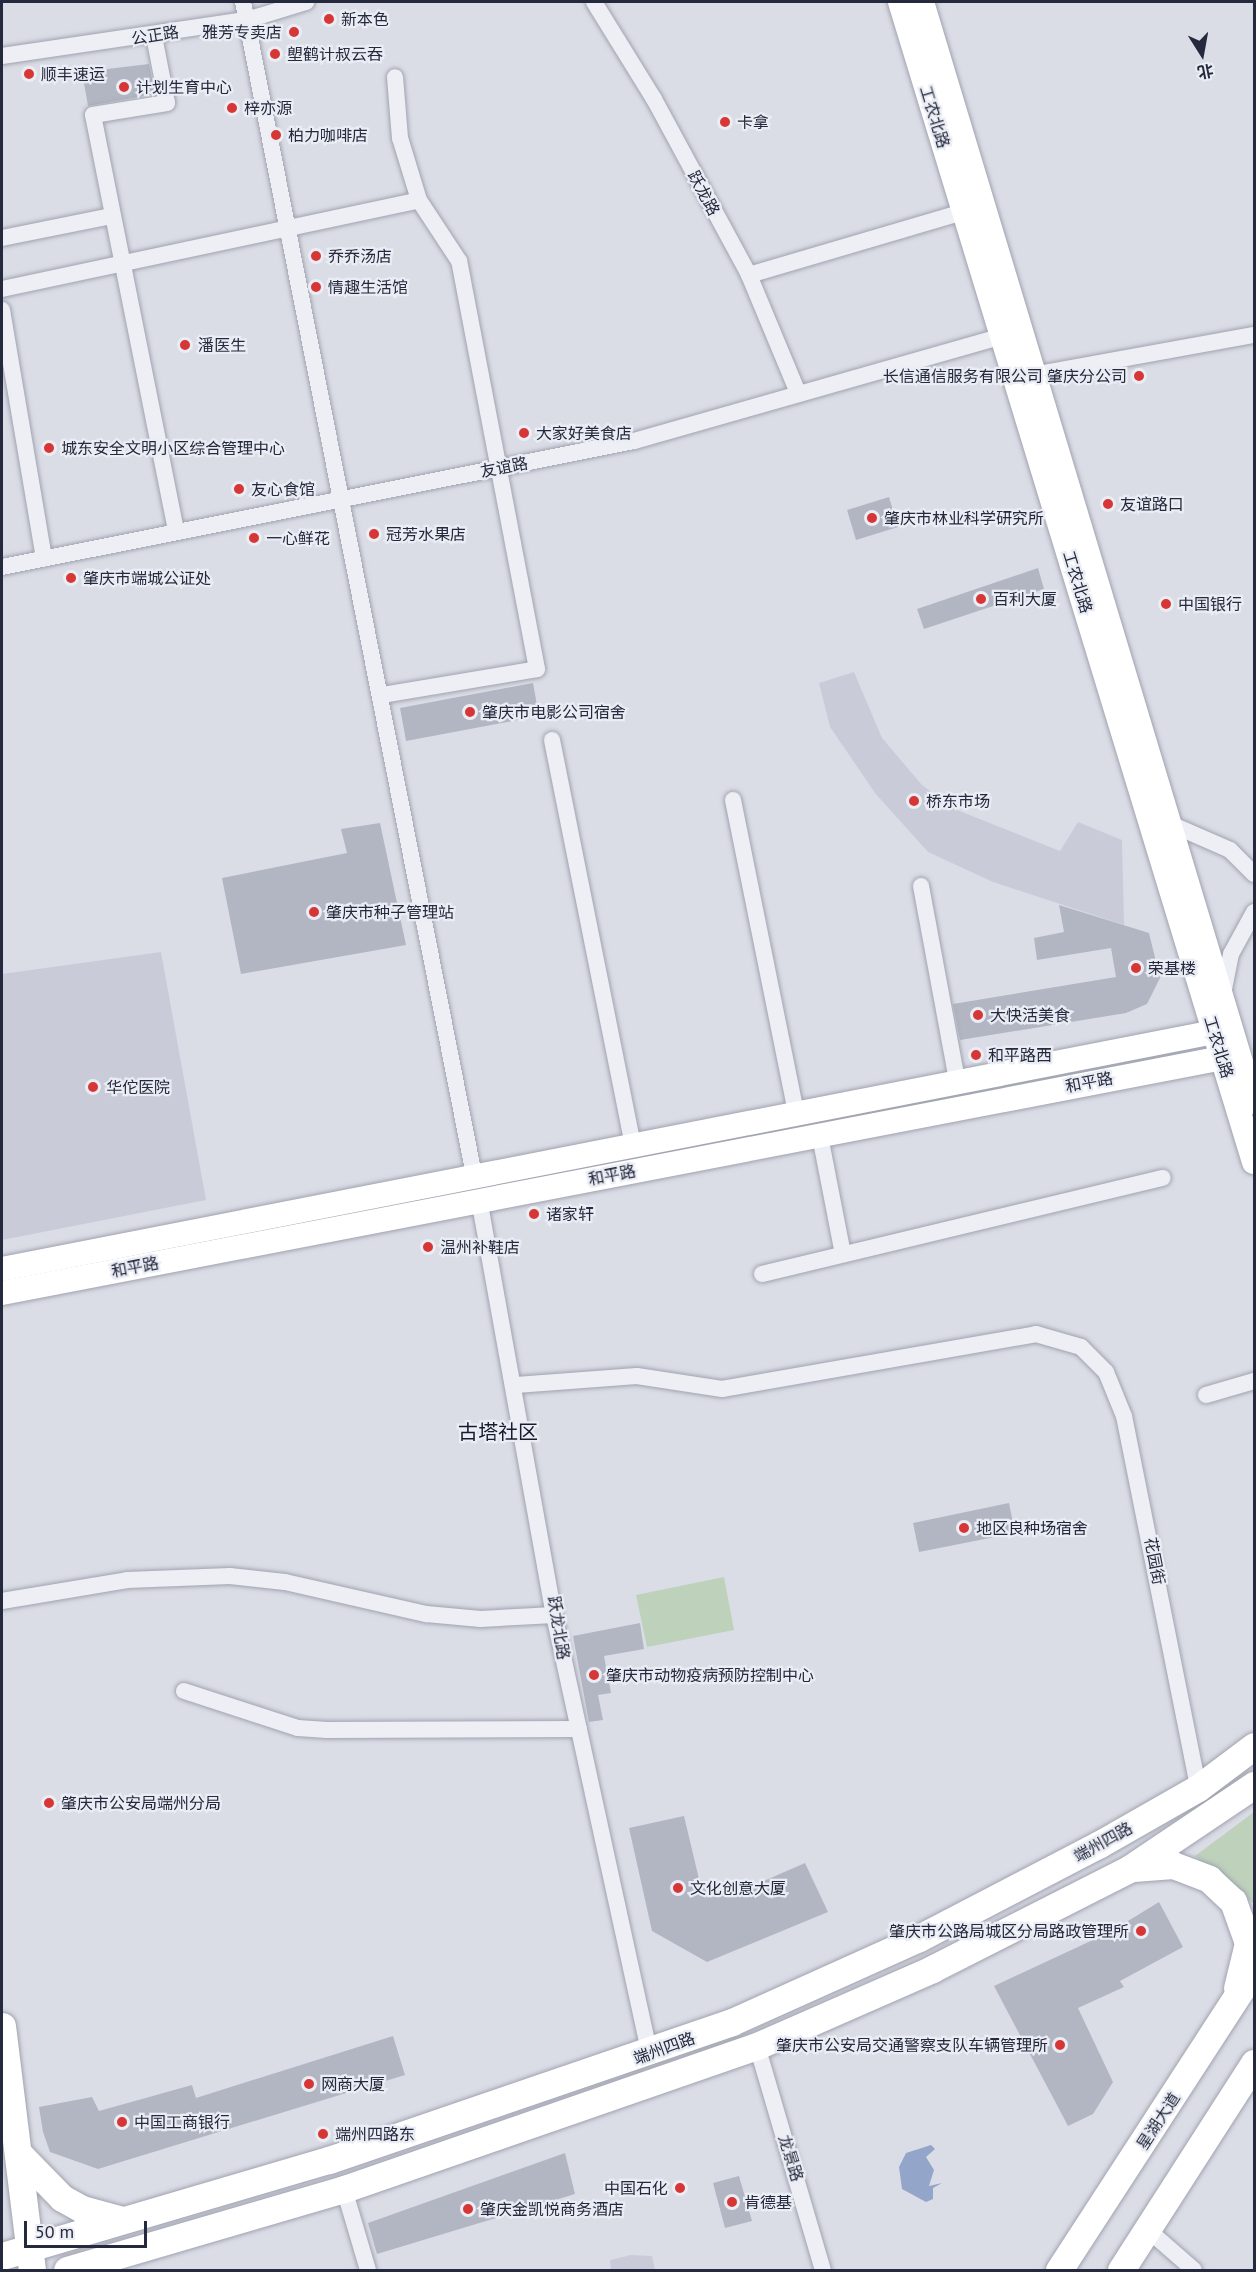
<!DOCTYPE html>
<meta charset="utf-8">
<style>
body{margin:0}
#map{position:relative;width:1256px;height:2272px;overflow:hidden;background:#dbdde6;font-family:"PT Sans","Noto Sans SC",sans-serif}
div>[style]{position:absolute}
[style*='--x']{left:calc(var(--x)*1px);top:calc(var(--y)*1px);width:calc(var(--w)*1px);rotate:calc(var(--a)*1deg)}
.built>*{inset:0;background:#c9ccd8}
.green>*{inset:0;background:#bdd1bb}
.water>*{inset:0;background:#93a5c9}
.building>*{inset:0;background:#b2b6c3}
.roads{filter:drop-shadow(0 0 2px #a0a3b0) drop-shadow(0 0 2px #a0a3b0)}
.street>*{height:16px;margin:-8px;padding:0 8px;transform-origin:8px;border-radius:8px;background:#edeff5}
.secondary>*{height:24px;margin:-12px;padding:0 12px;transform-origin:12px;border-radius:12px;background:#fff}
.primary>*{height:27px;margin:-13.5px;padding:0 13.5px;transform-origin:13.5px;border-radius:13.5px;background:#fff}
.dots>*{width:16px;height:16px;translate:-50% -50%;box-sizing:border-box;border:3px solid #eaedf4;border-radius:50%}
span{translate:-50% -50%;white-space:nowrap;text-align:center;line-height:1.15;-webkit-text-stroke:4.5px #eaedf4;paint-order:stroke}
.poi-label{font-size:16px;color:#24293d}
.left{translate:0 -50%;text-align:left}
.right{translate:-100% -50%;text-align:right}
.street-label{font-size:16px;color:#24293d}
.quarter-label{font-size:20px;color:#171b2d}
.frame{position:absolute;inset:0;border:3px solid #24293d;pointer-events:none}
.north{position:absolute;left:1172px;top:24px;width:60px;height:60px;-webkit-text-stroke:4px #eaedf4;paint-order:stroke;rotate:169deg;font-size:16px;font-weight:700;line-height:24px;text-align:center;color:#24293d}
.north::after{content:'';display:block;margin:auto;width:21px;height:27px;background:#24293d;clip-path:polygon(50% 0,100% 100%,50% 72%,0 100%)}
.scale{position:absolute;left:24px;top:2221px;width:123px;height:27px;box-sizing:border-box;border:3px solid #24293d;border-top:0;padding-left:8px;font-size:18px;line-height:21px;white-space:nowrap;color:#24293d;-webkit-text-stroke:4px #eaedf4;paint-order:stroke}
</style>
<div id="map">
<div class="built">
<div style="clip-path:polygon(854px 672px,882px 738px,922px 785px,957px 810px,1060px 851px,1078px 822px,1122px 840px,1124px 925px,993px 882px,928px 852px,875px 793px,830px 727px,819px 683px)"></div>
<div style="clip-path:polygon(161px 952px,206px 1200px,2px 1240px,2px 974px)"></div>
<div style="clip-path:polygon(631px 2255px,652px 2256px,655px 2270px,611px 2270px,610px 2260px)"></div>
</div>
<div class="green">
<div style="clip-path:polygon(724px 1577px,734px 1630px,647px 1647px,636px 1595px)"></div>
<div style="clip-path:polygon(1254px 1812px,1254px 1904px,1195px 1856px)"></div>
</div>
<div class="water">
<div style="clip-path:polygon(931px 2145px,935px 2149px,926px 2157px,934px 2170px,929px 2186px,942px 2183px,933px 2188px,933px 2199px,926px 2202px,902px 2189px,899px 2167px,906px 2153px)"></div>
</div>
<div class="building">
<div style="clip-path:polygon(149px 64px,155px 94px,88px 106px,82px 72px)"></div>
<div style="clip-path:polygon(889px 497px,898px 527px,856px 540px,847px 510px)"></div>
<div style="clip-path:polygon(1038px 568px,1044px 589px,924px 629px,917px 609px)"></div>
<div style="clip-path:polygon(533px 683px,539px 716px,406px 741px,400px 708px)"></div>
<div style="clip-path:polygon(380px 823px,406px 945px,241px 974px,222px 878px,347px 853px,341px 829px)"></div>
<div style="clip-path:polygon(1059px 905px,1149px 933px,1160px 978px,1147px 1004px,1126px 1013px,960px 1040px,953px 1004px,1116px 977px,1111px 948px,1037px 960px,1034px 938px,1064px 932px)"></div>
<div style="clip-path:polygon(1009px 1503px,1015px 1533px,919px 1552px,913px 1523px)"></div>
<div style="clip-path:polygon(640px 1623px,644px 1649px,604px 1656px,611px 1693px,598px 1695px,603px 1720px,589px 1722px,573px 1636px)"></div>
<div style="clip-path:polygon(684px 1816px,699px 1879px,727px 1897px,805px 1863px,828px 1912px,707px 1962px,652px 1931px,629px 1828px)"></div>
<div style="clip-path:polygon(1159px 1902px,1183px 1947px,1120px 1981px,1124px 1987px,1078px 2008px,1113px 2082px,1093px 2114px,1068px 2126px,994px 1986px,1110px 1932px)"></div>
<div style="clip-path:polygon(393px 2036px,405px 2075px,98px 2169px,50px 2152px,43px 2132px,39px 2107px,92px 2097px,99px 2111px,192px 2085px,196px 2098px)"></div>
<div style="clip-path:polygon(565px 2153px,575px 2194px,377px 2254px,368px 2223px)"></div>
<div style="clip-path:polygon(739px 2176px,752px 2221px,725px 2228px,713px 2183px)"></div>
</div>
<div class="roads">
<div class="street">
<div style="--x:243;--y:2;--w:1196;--a:78.86"></div>
<div style="--x:594;--y:2;--w:114;--a:58.3"></div>
<div style="--x:654;--y:99;--w:200;--a:61.6"></div>
<div style="--x:749;--y:275;--w:128;--a:67.4"></div>
<div style="--x:154;--y:36;--w:68;--a:79"></div>
<div style="--x:167;--y:103;--w:75;--a:170.8"></div>
<div style="--x:93;--y:115;--w:425;--a:78.7"></div>
<div style="--x:2;--y:56;--w:248;--a:-8.4"></div>
<div style="--x:247;--y:20;--w:62;--a:-17"></div>
<div style="--x:2;--y:238;--w:111;--a:-11.4"></div>
<div style="--x:749;--y:275;--w:223;--a:-16.4"></div>
<div style="--x:2;--y:289;--w:426;--a:-12"></div>
<div style="--x:2;--y:310;--w:252;--a:80.4"></div>
<div style="--x:1033;--y:375;--w:225;--a:-10.3"></div>
<div style="--x:2;--y:567;--w:644;--a:-11.28"></div>
<div style="--x:634;--y:441;--w:380;--a:-15.9"></div>
<div style="--x:382;--y:695;--w:157;--a:-9.5"></div>
<div style="--x:537;--y:669;--w:415;--a:-100.8"></div>
<div style="--x:459;--y:261;--w:73;--a:-123.3"></div>
<div style="--x:419;--y:200;--w:65;--a:-107"></div>
<div style="--x:400;--y:138;--w:61;--a:-94.7"></div>
<div style="--x:552;--y:740;--w:412;--a:78.7"></div>
<div style="--x:733;--y:800;--w:318;--a:78.6"></div>
<div style="--x:1173;--y:825;--w:62;--a:23.7"></div>
<div style="--x:1230;--y:850;--w:34;--a:45"></div>
<div style="--x:921;--y:886;--w:198;--a:79.5"></div>
<div style="--x:1223;--y:994;--w:41;--a:-78.7"></div>
<div style="--x:1231;--y:954;--w:48;--a:-61.3"></div>
<div style="--x:820;--y:1136;--w:120;--a:79"></div>
<div style="--x:479;--y:1199;--w:423;--a:79.8"></div>
<div style="--x:554;--y:1615;--w:449;--a:77.7"></div>
<div style="--x:762;--y:1274;--w:412;--a:-13.5"></div>
<div style="--x:516;--y:1385;--w:121;--a:-4.3"></div>
<div style="--x:637;--y:1376;--w:86;--a:8.7"></div>
<div style="--x:722;--y:1389;--w:319;--a:-9.9"></div>
<div style="--x:1036;--y:1334;--w:47;--a:16.1"></div>
<div style="--x:1081;--y:1347;--w:35;--a:45"></div>
<div style="--x:1106;--y:1372;--w:48;--a:67.8"></div>
<div style="--x:1124;--y:1416;--w:379;--a:78.7"></div>
<div style="--x:1206;--y:1395;--w:50;--a:-16.3"></div>
<div style="--x:2;--y:1601;--w:127;--a:-9.5"></div>
<div style="--x:127;--y:1580;--w:103;--a:-2.2"></div>
<div style="--x:230;--y:1576;--w:55;--a:6.2"></div>
<div style="--x:285;--y:1582;--w:145;--a:12.8"></div>
<div style="--x:426;--y:1614;--w:55;--a:5.2"></div>
<div style="--x:481;--y:1619;--w:73;--a:-3.1"></div>
<div style="--x:184;--y:1691;--w:120;--a:18"></div>
<div style="--x:298;--y:1728;--w:29;--a:4"></div>
<div style="--x:327;--y:1730;--w:252;--a:-0.2"></div>
<div style="--x:757;--y:2046;--w:234;--a:73.6"></div>
<div style="--x:344;--y:2189;--w:84;--a:73.5"></div>
<div style="--x:1147;--y:2229;--w:62;--a:41.1"></div>
</div>
<div class="secondary">
<div style="--x:900;--y:2;--w:1213;--a:73.03"></div>
<div style="--x:922;--y:2;--w:1149;--a:73.25"></div>
<div style="--x:2;--y:1269;--w:1235;--a:-11.06"></div>
<div style="--x:2;--y:1293;--w:1242;--a:-10.9"></div>
</div>
<div class="primary">
<div style="--x:1133;--y:1868;--w:40;--a:-4.3"></div>
<div style="--x:1173;--y:1865;--w:39;--a:21"></div>
<div style="--x:1209;--y:1879;--w:33;--a:43"></div>
<div style="--x:1233;--y:1901;--w:45;--a:70.3"></div>
<div style="--x:1248;--y:1943;--w:46;--a:103.7"></div>
<div style="--x:2;--y:2026;--w:246;--a:83"></div>
<div style="--x:20;--y:2155;--w:60;--a:45.7"></div>
<div style="--x:62;--y:2198;--w:23;--a:29"></div>
<div style="--x:82;--y:2209;--w:41;--a:15.4"></div>
<div style="--x:2;--y:2256;--w:341;--a:-16.4"></div>
<div style="--x:329;--y:2160;--w:426;--a:-18.9"></div>
<div style="--x:732;--y:2022;--w:205;--a:-24.2"></div>
<div style="--x:919;--y:1938;--w:202;--a:-27.5"></div>
<div style="--x:1098;--y:1845;--w:115;--a:-29.7"></div>
<div style="--x:1198;--y:1788;--w:70;--a:-36.9"></div>
<div style="--x:67;--y:2270;--w:289;--a:-16.3"></div>
<div style="--x:344;--y:2189;--w:437;--a:-19.1"></div>
<div style="--x:757;--y:2046;--w:191;--a:-23.7"></div>
<div style="--x:932;--y:1969;--w:221;--a:-26.9"></div>
<div style="--x:1129;--y:1869;--w:151;--a:-33.9"></div>
<div style="--x:1059;--y:2270;--w:358;--a:-57"></div>
<div style="--x:1121;--y:2270;--w:246;--a:-57.3"></div>
</div>
</div>
<div class="dots">
<div style="left:329px;top:19px;background:#d63736"></div>
<div style="left:294px;top:32px;background:#d63736"></div>
<div style="left:275px;top:54px;background:#d63736"></div>
<div style="left:29px;top:74px;background:#d63736"></div>
<div style="left:124px;top:87px;background:#d63736"></div>
<div style="left:232px;top:108px;background:#d63736"></div>
<div style="left:725px;top:122px;background:#d63736"></div>
<div style="left:276px;top:135px;background:#d63736"></div>
<div style="left:316px;top:256px;background:#d63736"></div>
<div style="left:316px;top:287px;background:#d63736"></div>
<div style="left:185px;top:345px;background:#d63736"></div>
<div style="left:1139px;top:376px;background:#d63736"></div>
<div style="left:524px;top:433px;background:#d63736"></div>
<div style="left:49px;top:448px;background:#d63736"></div>
<div style="left:239px;top:489px;background:#d63736"></div>
<div style="left:1108px;top:504px;background:#d63736"></div>
<div style="left:872px;top:518px;background:#d63736"></div>
<div style="left:374px;top:534px;background:#d63736"></div>
<div style="left:254px;top:538px;background:#d63736"></div>
<div style="left:71px;top:578px;background:#d63736"></div>
<div style="left:981px;top:599px;background:#d63736"></div>
<div style="left:1166px;top:604px;background:#d63736"></div>
<div style="left:470px;top:712px;background:#d63736"></div>
<div style="left:914px;top:801px;background:#d63736"></div>
<div style="left:314px;top:912px;background:#d63736"></div>
<div style="left:1136px;top:968px;background:#d63736"></div>
<div style="left:978px;top:1015px;background:#d63736"></div>
<div style="left:976px;top:1055px;background:#d63736"></div>
<div style="left:93px;top:1087px;background:#d63736"></div>
<div style="left:534px;top:1214px;background:#d63736"></div>
<div style="left:428px;top:1247px;background:#d63736"></div>
<div style="left:964px;top:1528px;background:#d63736"></div>
<div style="left:594px;top:1675px;background:#d63736"></div>
<div style="left:49px;top:1803px;background:#d63736"></div>
<div style="left:678px;top:1888px;background:#d63736"></div>
<div style="left:1141px;top:1931px;background:#d63736"></div>
<div style="left:1060px;top:2045px;background:#d63736"></div>
<div style="left:309px;top:2084px;background:#d63736"></div>
<div style="left:122px;top:2122px;background:#d63736"></div>
<div style="left:323px;top:2134px;background:#d63736"></div>
<div style="left:680px;top:2188px;background:#d63736"></div>
<div style="left:732px;top:2202px;background:#d63736"></div>
<div style="left:468px;top:2209px;background:#d63736"></div>
</div>
<div class="poi-label">
<span class="left" style="left:341px;top:19px">新本色</span>
<span class="right" style="left:282px;top:32px">雅芳专卖店</span>
<span class="left" style="left:287px;top:54px">塱鹤计叔云吞</span>
<span class="left" style="left:41px;top:74px">顺丰速运</span>
<span class="left" style="left:136px;top:87px">计划生育中心</span>
<span class="left" style="left:244px;top:108px">梓亦源</span>
<span class="left" style="left:737px;top:122px">卡拿</span>
<span class="left" style="left:288px;top:135px">柏力咖啡店</span>
<span class="left" style="left:328px;top:256px">乔乔汤店</span>
<span class="left" style="left:328px;top:287px">情趣生活馆</span>
<span class="left" style="left:198px;top:345px">潘医生</span>
<span class="right" style="left:1127px;top:376px">长信通信服务有限公司 肇庆分公司</span>
<span class="left" style="left:536px;top:433px">大家好美食店</span>
<span class="left" style="left:61px;top:448px">城东安全文明小区综合管理中心</span>
<span class="left" style="left:251px;top:489px">友心食馆</span>
<span class="left" style="left:1120px;top:504px">友谊路口</span>
<span class="left" style="left:884px;top:518px">肇庆市林业科学研究所</span>
<span class="left" style="left:386px;top:534px">冠芳水果店</span>
<span class="left" style="left:266px;top:538px">一心鲜花</span>
<span class="left" style="left:83px;top:578px">肇庆市端城公证处</span>
<span class="left" style="left:993px;top:599px">百利大厦</span>
<span class="left" style="left:1178px;top:604px">中国银行</span>
<span class="left" style="left:482px;top:712px">肇庆市电影公司宿舍</span>
<span class="left" style="left:926px;top:801px">桥东市场</span>
<span class="left" style="left:326px;top:912px">肇庆市种子管理站</span>
<span class="left" style="left:1148px;top:968px">荣基楼</span>
<span class="left" style="left:990px;top:1015px">大快活美食</span>
<span class="left" style="left:988px;top:1055px">和平路西</span>
<span class="left" style="left:106px;top:1087px">华佗医院</span>
<span class="left" style="left:546px;top:1214px">诸家轩</span>
<span class="left" style="left:440px;top:1247px">温州补鞋店</span>
<span class="left" style="left:976px;top:1528px">地区良种场宿舍</span>
<span class="left" style="left:606px;top:1675px">肇庆市动物疫病预防控制中心</span>
<span class="left" style="left:61px;top:1803px">肇庆市公安局端州分局</span>
<span class="left" style="left:690px;top:1888px">文化创意大厦</span>
<span class="right" style="left:1129px;top:1931px">肇庆市公路局城区分局路政管理所</span>
<span class="right" style="left:1048px;top:2045px">肇庆市公安局交通警察支队车辆管理所</span>
<span class="left" style="left:321px;top:2084px">网商大厦</span>
<span class="left" style="left:134px;top:2122px">中国工商银行</span>
<span class="left" style="left:335px;top:2134px">端州四路东</span>
<span class="right" style="left:668px;top:2188px">中国石化</span>
<span class="left" style="left:744px;top:2202px">肯德基</span>
<span class="left" style="left:480px;top:2209px">肇庆金凯悦商务酒店</span>
</div>
<div class="street-label">
<span style="left:155px;top:35px;rotate:-9deg">公正路</span>
<span style="left:935px;top:117px;rotate:73deg">工农北路</span>
<span style="left:704px;top:193px;rotate:62deg">跃龙路</span>
<span style="left:504px;top:467px;rotate:-11deg">友谊路</span>
<span style="left:1078px;top:582px;rotate:73deg">工农北路</span>
<span style="left:1219px;top:1047px;rotate:73deg">工农北路</span>
<span style="left:1089px;top:1082px;rotate:-11deg">和平路</span>
<span style="left:612px;top:1175px;rotate:-11deg">和平路</span>
<span style="left:135px;top:1267px;rotate:-11deg">和平路</span>
<span style="left:1155px;top:1561px;rotate:79deg">花园街</span>
<span style="left:559px;top:1628px;rotate:81deg">跃龙北路</span>
<span style="left:1103px;top:1842px;rotate:-29deg">端州四路</span>
<span style="left:664px;top:2048px;rotate:-20deg">端州四路</span>
<span style="left:1158px;top:2121px;rotate:-57deg">星湖大道</span>
<span style="left:791px;top:2158px;rotate:73deg">龙景路</span>
</div>
<div class="quarter-label">
<span style="left:498px;top:1432px">古塔社区</span>
</div>
<div class="frame"></div>
<div class="north">北</div>
<div class="scale">50 m</div>
</div>
